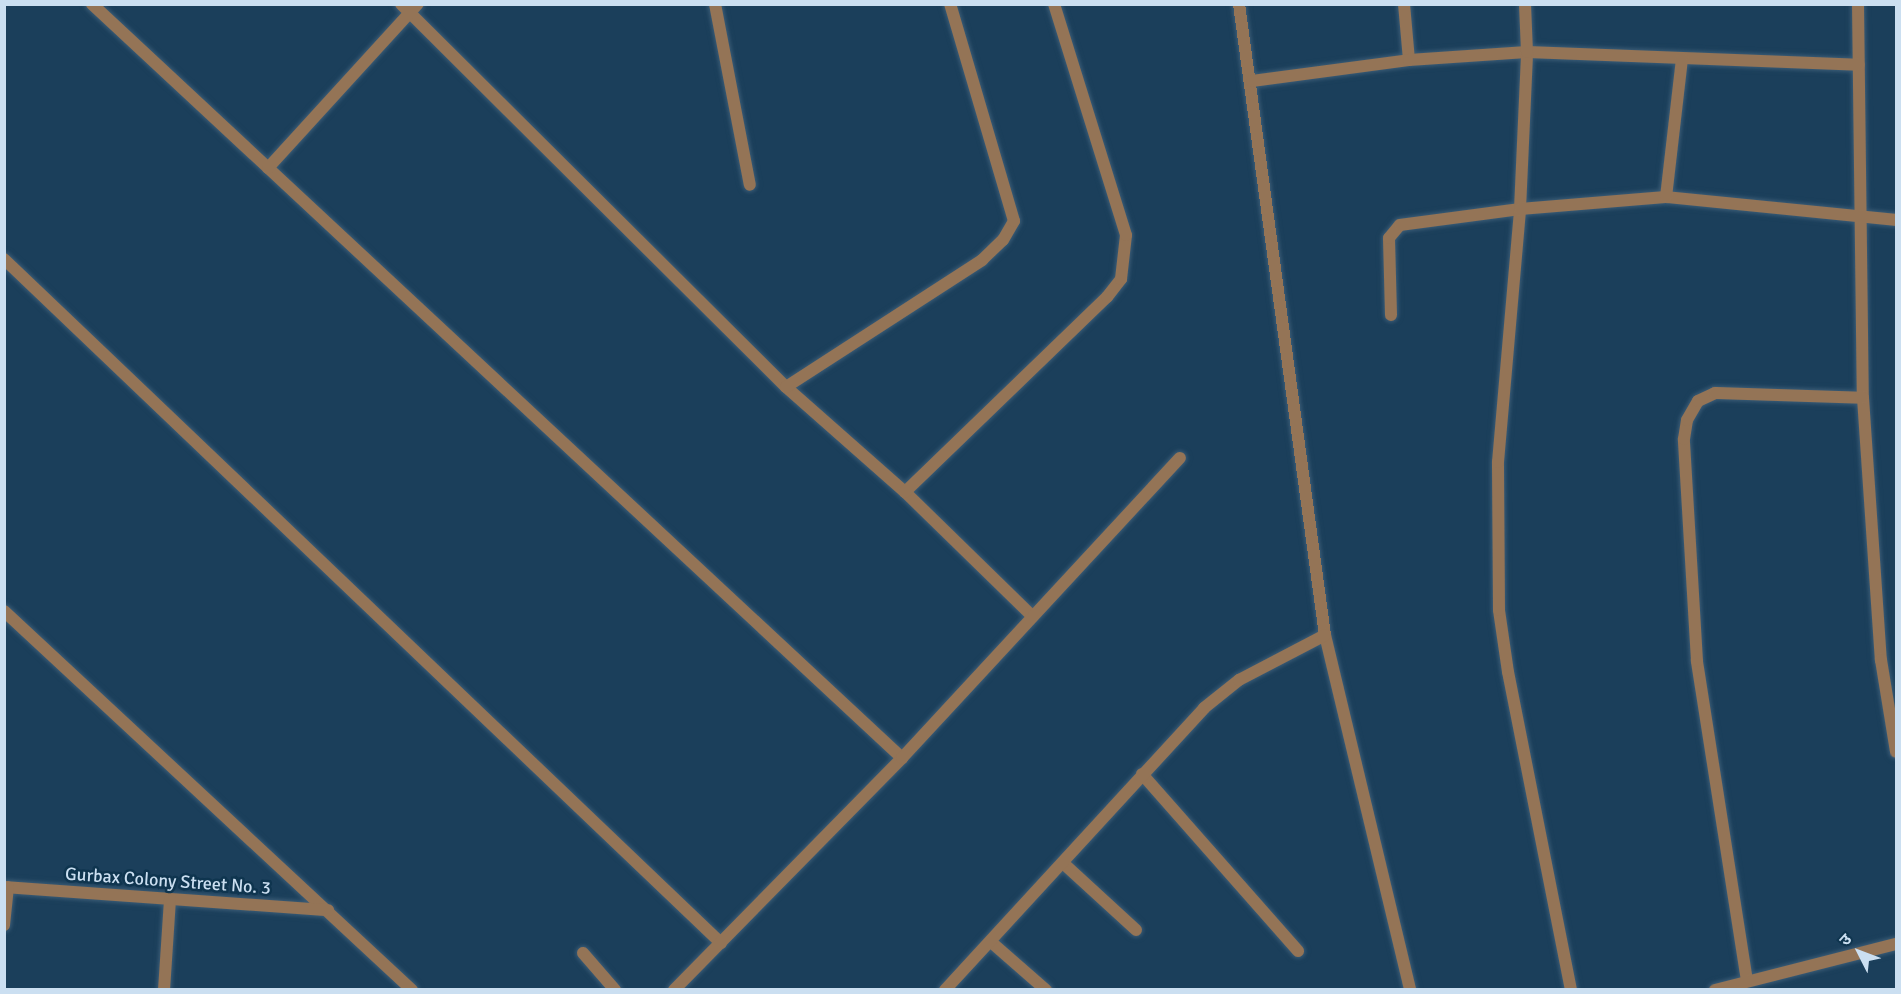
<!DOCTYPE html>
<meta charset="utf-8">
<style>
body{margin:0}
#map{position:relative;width:1901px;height:994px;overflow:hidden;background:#1b3f5b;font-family:Signika,"Noto Sans Devanagari",sans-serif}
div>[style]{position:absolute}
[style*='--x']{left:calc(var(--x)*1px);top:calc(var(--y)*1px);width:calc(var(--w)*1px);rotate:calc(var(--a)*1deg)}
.roads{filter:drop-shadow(0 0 2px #3b5c76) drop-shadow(0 0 2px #3b5c76)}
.street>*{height:12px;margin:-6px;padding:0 6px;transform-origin:6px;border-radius:6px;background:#947456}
span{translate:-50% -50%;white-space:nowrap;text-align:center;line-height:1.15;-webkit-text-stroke:5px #0f354f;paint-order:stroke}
.street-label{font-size:18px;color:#cbdff1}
.frame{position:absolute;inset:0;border:6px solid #cbdff1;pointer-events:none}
.north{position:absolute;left:1829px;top:922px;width:60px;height:60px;-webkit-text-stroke:4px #0f354f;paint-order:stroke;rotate:312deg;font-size:16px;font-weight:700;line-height:24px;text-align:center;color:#cbdff1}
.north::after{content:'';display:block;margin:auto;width:21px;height:27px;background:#cbdff1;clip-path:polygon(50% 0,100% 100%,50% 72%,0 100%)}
</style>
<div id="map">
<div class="roads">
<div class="street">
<div style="--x:92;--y:4;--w:1107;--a:42.95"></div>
<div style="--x:401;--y:4;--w:543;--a:44.85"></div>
<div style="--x:786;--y:387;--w:159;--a:41.4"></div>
<div style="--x:905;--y:492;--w:177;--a:44.3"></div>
<div style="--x:715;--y:4;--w:184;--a:79.1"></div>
<div style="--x:1239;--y:4;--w:637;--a:82.24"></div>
<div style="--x:1325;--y:635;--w:365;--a:76.5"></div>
<div style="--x:1404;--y:4;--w:56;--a:84.9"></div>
<div style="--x:1858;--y:4;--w:394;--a:89.3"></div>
<div style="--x:1863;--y:398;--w:263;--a:86.1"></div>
<div style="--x:1881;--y:660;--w:93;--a:80.7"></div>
<div style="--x:1252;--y:81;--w:158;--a:-7.6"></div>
<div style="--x:1409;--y:60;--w:118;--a:-3.9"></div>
<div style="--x:1527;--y:52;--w:332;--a:2.2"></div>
<div style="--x:268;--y:168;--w:222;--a:-47.6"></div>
<div style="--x:1666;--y:197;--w:231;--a:5.7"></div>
<div style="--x:4;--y:259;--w:991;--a:43.65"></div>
<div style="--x:1391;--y:315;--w:77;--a:-91.5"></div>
<div style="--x:1389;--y:238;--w:17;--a:-50"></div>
<div style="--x:1400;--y:225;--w:121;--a:-7.6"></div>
<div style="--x:1520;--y:209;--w:157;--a:-87.4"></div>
<div style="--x:1527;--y:52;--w:48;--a:-92.4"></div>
<div style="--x:786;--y:387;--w:234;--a:-32.9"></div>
<div style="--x:982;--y:260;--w:29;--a:-44"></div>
<div style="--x:1003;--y:240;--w:22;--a:-60"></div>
<div style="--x:1014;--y:221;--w:226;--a:-106.4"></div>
<div style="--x:905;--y:492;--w:281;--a:-44"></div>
<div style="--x:1107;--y:297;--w:23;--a:-52"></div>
<div style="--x:1121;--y:279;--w:44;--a:-83.5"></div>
<div style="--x:1126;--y:235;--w:242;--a:-107.3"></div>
<div style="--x:4;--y:611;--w:557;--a:42.89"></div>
<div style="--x:1142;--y:774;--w:236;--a:48.6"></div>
<div style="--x:1063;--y:863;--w:99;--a:42.5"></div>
<div style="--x:4;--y:887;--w:325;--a:4.1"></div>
<div style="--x:4;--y:925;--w:38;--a:-84"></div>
<div style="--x:991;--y:942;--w:73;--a:41.1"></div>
<div style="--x:583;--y:953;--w:49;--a:49.1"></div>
<div style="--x:1747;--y:981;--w:324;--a:-98.9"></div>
<div style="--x:1697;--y:661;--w:222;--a:-93.4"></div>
<div style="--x:1684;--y:439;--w:19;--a:-81"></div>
<div style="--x:1687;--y:420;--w:22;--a:-60"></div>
<div style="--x:1698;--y:401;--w:19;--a:-25"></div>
<div style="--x:1715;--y:393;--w:148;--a:1.9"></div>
<div style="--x:164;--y:990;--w:91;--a:-86.2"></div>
<div style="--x:674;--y:990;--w:325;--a:-45.5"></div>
<div style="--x:902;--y:758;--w:409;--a:-47.2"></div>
<div style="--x:945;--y:990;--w:383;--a:-47.4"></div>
<div style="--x:1204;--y:708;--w:45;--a:-38.7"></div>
<div style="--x:1239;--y:680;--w:97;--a:-27.6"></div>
<div style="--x:1571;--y:990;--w:324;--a:-101.2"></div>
<div style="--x:1508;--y:672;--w:63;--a:-98.3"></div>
<div style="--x:1499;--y:610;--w:148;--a:-90.4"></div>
<div style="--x:1498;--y:462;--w:254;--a:-85"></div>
<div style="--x:1520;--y:209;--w:146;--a:-4.7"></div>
<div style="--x:1666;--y:197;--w:139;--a:-83.4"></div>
<div style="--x:1715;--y:990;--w:187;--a:-14.3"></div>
</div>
</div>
<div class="street-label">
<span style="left:168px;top:881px;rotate:4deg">Gurbax Colony Street No. 3</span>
</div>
<div class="frame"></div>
<div class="north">उ</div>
</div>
